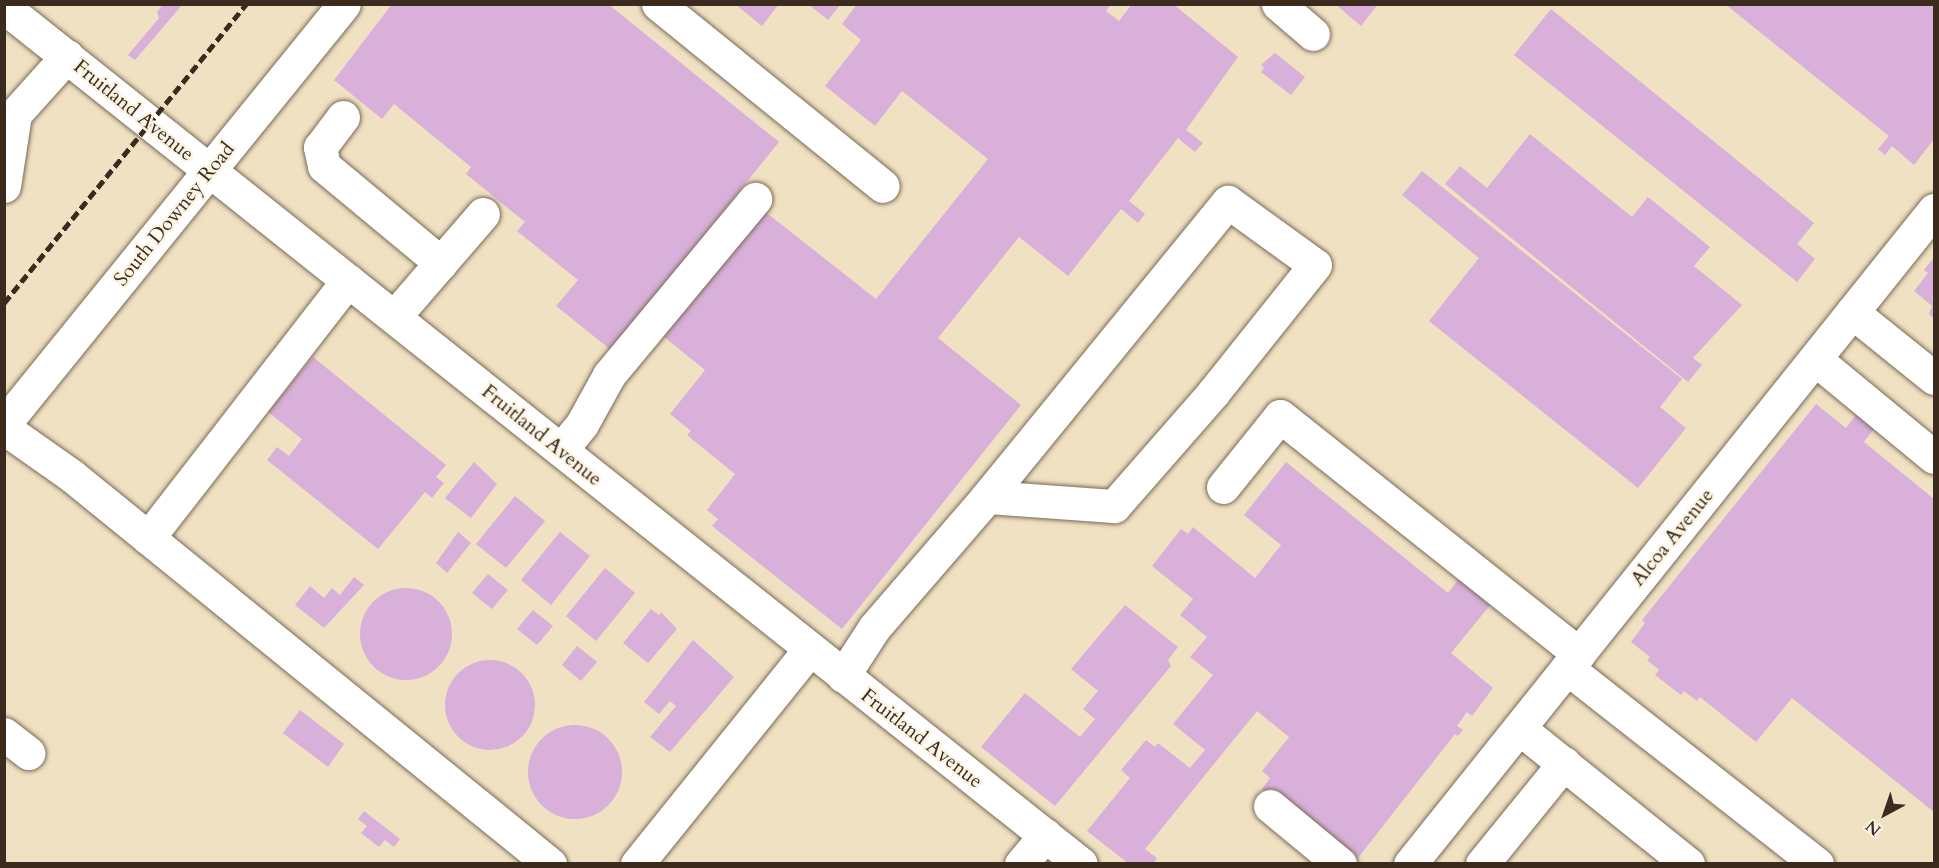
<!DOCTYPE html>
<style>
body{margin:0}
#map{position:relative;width:1939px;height:868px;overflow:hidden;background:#f0e1c2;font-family:Cardo,serif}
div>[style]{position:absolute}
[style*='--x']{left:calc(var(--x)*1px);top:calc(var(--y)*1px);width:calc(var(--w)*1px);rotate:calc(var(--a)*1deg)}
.building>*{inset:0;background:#d8b0da}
.round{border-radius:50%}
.roads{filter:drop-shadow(0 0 2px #7a6a57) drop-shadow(0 0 2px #7a6a57)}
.minor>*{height:33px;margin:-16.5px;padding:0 16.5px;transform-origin:16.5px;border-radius:16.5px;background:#fff}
.major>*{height:33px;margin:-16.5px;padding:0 16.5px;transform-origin:16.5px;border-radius:16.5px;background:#fff}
.rail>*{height:4.5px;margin-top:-2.25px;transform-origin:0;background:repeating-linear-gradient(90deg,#3b2a1e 0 9px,transparent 0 13.5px)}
span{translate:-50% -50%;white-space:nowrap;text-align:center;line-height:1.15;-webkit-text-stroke:5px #fcf5e5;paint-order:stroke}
.street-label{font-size:20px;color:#3b2a1e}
.frame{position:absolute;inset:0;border:6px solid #3b2a1e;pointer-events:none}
.north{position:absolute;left:1855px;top:784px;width:60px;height:60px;-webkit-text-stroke:4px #fcf5e5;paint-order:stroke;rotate:220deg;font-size:16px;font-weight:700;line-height:24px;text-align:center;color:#3b2a1e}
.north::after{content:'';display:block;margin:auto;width:21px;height:27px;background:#3b2a1e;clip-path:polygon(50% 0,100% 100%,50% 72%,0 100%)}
</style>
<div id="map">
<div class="building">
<div style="clip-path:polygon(163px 4px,183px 4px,135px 60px,128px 55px,159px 18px,157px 12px)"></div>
<div style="clip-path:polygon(392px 4px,608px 4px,779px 142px,611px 350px,556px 306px,578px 280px,517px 231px,525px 222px,466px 174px,471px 167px,394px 104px,382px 119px,334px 80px)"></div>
<div style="clip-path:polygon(735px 4px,779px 4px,762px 26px)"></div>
<div style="clip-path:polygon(808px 4px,841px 4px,828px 20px)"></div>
<div style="clip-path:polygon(857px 4px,1111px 4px,1106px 11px,1119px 21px,1132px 4px,1173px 4px,1238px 57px,1186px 130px,1203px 143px,1195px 152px,1178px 138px,1129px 201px,1145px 214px,1138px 223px,1121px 209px,1068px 276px,1019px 237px,938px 338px,1021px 405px,842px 629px,712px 526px,718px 519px,707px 510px,735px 474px,687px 435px,691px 431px,670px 414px,705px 370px,658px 332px,758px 206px,876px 299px,988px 159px,902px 91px,875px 126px,825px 86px,861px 40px,842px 24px)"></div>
<div style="clip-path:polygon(1335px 4px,1378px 4px,1361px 26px)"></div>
<div style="clip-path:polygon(1725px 4px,1934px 4px,1934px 139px,1914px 165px,1892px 146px,1885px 155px,1878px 149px,1889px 136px)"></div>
<div style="clip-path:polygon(1551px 9px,1814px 223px,1797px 244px,1815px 259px,1797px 282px,1514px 55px)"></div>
<div style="clip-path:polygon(1275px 53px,1305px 77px,1291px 95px,1261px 72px,1264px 67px,1261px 65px)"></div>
<div style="clip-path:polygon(1530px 134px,1632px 217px,1648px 197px,1710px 247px,1694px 266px,1742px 305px,1693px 358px,1702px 365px,1688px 382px,1445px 184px,1460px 166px,1487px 188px)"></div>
<div style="clip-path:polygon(1422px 171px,1682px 379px,1660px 407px,1686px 428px,1638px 488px,1429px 321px,1479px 258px,1402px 195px)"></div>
<div style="clip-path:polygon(1934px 257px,1934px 319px,1929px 314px,1932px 306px,1914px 291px,1928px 273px,1924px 270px)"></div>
<div style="clip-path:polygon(313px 357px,446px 465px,436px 477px,444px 483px,432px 498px,425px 492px,378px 549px,267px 460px,277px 447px,289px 456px,302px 439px,268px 412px)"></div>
<div style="clip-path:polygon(1816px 404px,1846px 428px,1859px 411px,1877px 425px,1864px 442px,1934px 499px,1934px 812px,1792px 698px,1756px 742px,1700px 697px,1697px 701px,1684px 691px,1681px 695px,1655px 675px,1659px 670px,1647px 660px,1650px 657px,1631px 642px,1645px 623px,1642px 620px)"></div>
<div style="clip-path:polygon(474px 462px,497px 484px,471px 518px,445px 498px)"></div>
<div style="clip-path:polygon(1286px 462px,1448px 593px,1464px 572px,1496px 598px,1451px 653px,1493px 688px,1472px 716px,1467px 712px,1457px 726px,1463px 730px,1458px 736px,1455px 734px,1354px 863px,1262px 789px,1270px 778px,1262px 771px,1289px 737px,1257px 711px,1145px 849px,1157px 858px,1153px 864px,1129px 864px,1087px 831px,1130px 778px,1121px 770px,1146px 740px,1155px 747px,1158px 743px,1190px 768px,1205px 750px,1173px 724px,1213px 675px,1190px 657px,1207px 637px,1180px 615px,1193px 599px,1152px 566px,1181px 529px,1188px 534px,1193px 527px,1255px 578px,1281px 545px,1244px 515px)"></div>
<div style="clip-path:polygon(515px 496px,545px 521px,506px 568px,476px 544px)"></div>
<div style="clip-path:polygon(458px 532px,471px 543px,447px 573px,436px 563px)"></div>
<div style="clip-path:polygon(560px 532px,590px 556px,551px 605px,521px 580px)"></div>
<div style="clip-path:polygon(605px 568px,635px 593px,596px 641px,566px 616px)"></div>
<div style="clip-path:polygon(488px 574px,508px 590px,492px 609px,472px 593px)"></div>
<div style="clip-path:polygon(354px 577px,364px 585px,324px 628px,295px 605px,310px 586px,324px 598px,332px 588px,340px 595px)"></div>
<div class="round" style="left:360px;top:588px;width:92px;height:92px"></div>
<div style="clip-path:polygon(1125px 605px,1178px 647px,1168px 660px,1171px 666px,1055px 806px,981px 747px,1025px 693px,1080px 737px,1095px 719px,1083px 709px,1098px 691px,1071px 669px)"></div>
<div style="clip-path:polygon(651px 609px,659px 615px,661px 612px,677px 629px,648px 663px,623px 643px)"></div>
<div style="clip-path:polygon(533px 610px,553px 626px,537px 645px,517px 629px)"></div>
<div style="clip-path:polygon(693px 640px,734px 677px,670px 752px,650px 737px,676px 706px,670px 701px,659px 714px,644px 702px)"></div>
<div style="clip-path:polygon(577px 646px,597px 662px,581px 681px,562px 665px)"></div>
<div class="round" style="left:445px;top:660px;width:90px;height:90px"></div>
<div style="clip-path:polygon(300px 710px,344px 744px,328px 767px,283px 733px)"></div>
<div class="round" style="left:528px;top:725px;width:94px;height:94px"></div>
<div style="clip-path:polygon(364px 811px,400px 839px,394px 847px,385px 840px,379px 847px,361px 833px,367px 826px,358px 819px)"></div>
</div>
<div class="roads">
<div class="minor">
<div style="--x:658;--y:4;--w:289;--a:39"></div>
<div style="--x:1278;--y:4;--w:46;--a:40.6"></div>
<div style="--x:4;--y:7;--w:1376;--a:38.51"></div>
<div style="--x:343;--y:117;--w:38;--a:127"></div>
<div style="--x:320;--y:147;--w:19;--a:78"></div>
<div style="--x:324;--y:166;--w:152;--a:39.7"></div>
<div style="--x:4;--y:186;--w:73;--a:-81.3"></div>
<div style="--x:15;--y:114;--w:78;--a:-48.1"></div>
<div style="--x:1852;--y:312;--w:105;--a:38.8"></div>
<div style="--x:394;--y:317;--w:136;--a:-49.2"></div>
<div style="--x:1815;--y:359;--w:154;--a:39.5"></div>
<div style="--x:4;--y:428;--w:83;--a:35.2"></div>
<div style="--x:72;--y:476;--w:616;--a:39.07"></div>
<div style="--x:561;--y:450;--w:33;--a:-51"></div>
<div style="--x:582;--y:424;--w:56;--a:-61.1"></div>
<div style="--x:609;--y:375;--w:229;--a:-50.3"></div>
<div style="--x:1223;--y:487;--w:91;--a:-51.2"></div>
<div style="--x:1280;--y:416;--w:382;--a:38.5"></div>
<div style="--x:148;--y:538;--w:326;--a:-52.2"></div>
<div style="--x:1567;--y:668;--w:318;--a:38.1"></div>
<div style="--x:843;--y:676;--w:57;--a:-57.1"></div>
<div style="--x:874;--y:628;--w:173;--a:-49.2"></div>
<div style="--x:987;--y:497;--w:381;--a:-50.8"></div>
<div style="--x:1228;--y:202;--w:107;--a:35.9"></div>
<div style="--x:1315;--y:265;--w:164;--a:128.6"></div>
<div style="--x:1213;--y:393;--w:150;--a:131.2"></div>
<div style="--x:1114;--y:506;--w:127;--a:-175.9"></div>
<div style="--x:1519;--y:728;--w:217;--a:38.8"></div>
<div style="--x:4;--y:734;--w:31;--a:38"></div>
<div style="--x:1270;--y:806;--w:91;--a:39.6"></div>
<div style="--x:637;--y:864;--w:276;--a:-51.2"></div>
<div style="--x:1021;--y:864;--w:38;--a:-50"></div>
<div style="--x:1410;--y:864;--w:838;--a:-51.3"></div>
<div style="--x:1482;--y:864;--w:130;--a:-50.9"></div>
</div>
<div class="major">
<div style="--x:4;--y:424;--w:540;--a:-51.01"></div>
</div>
</div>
<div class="rail">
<div style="--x:4;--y:303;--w:385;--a:-51"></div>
</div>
<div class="street-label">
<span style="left:134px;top:110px;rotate:39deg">Fruitland Avenue</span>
<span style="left:174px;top:214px;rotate:-51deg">South Downey Road</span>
<span style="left:542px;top:435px;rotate:39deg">Fruitland Avenue</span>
<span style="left:1672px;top:537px;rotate:-51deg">Alcoa Avenue</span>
<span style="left:922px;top:738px;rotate:38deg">Fruitland Avenue</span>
</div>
<div class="frame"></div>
<div class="north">N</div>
</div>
